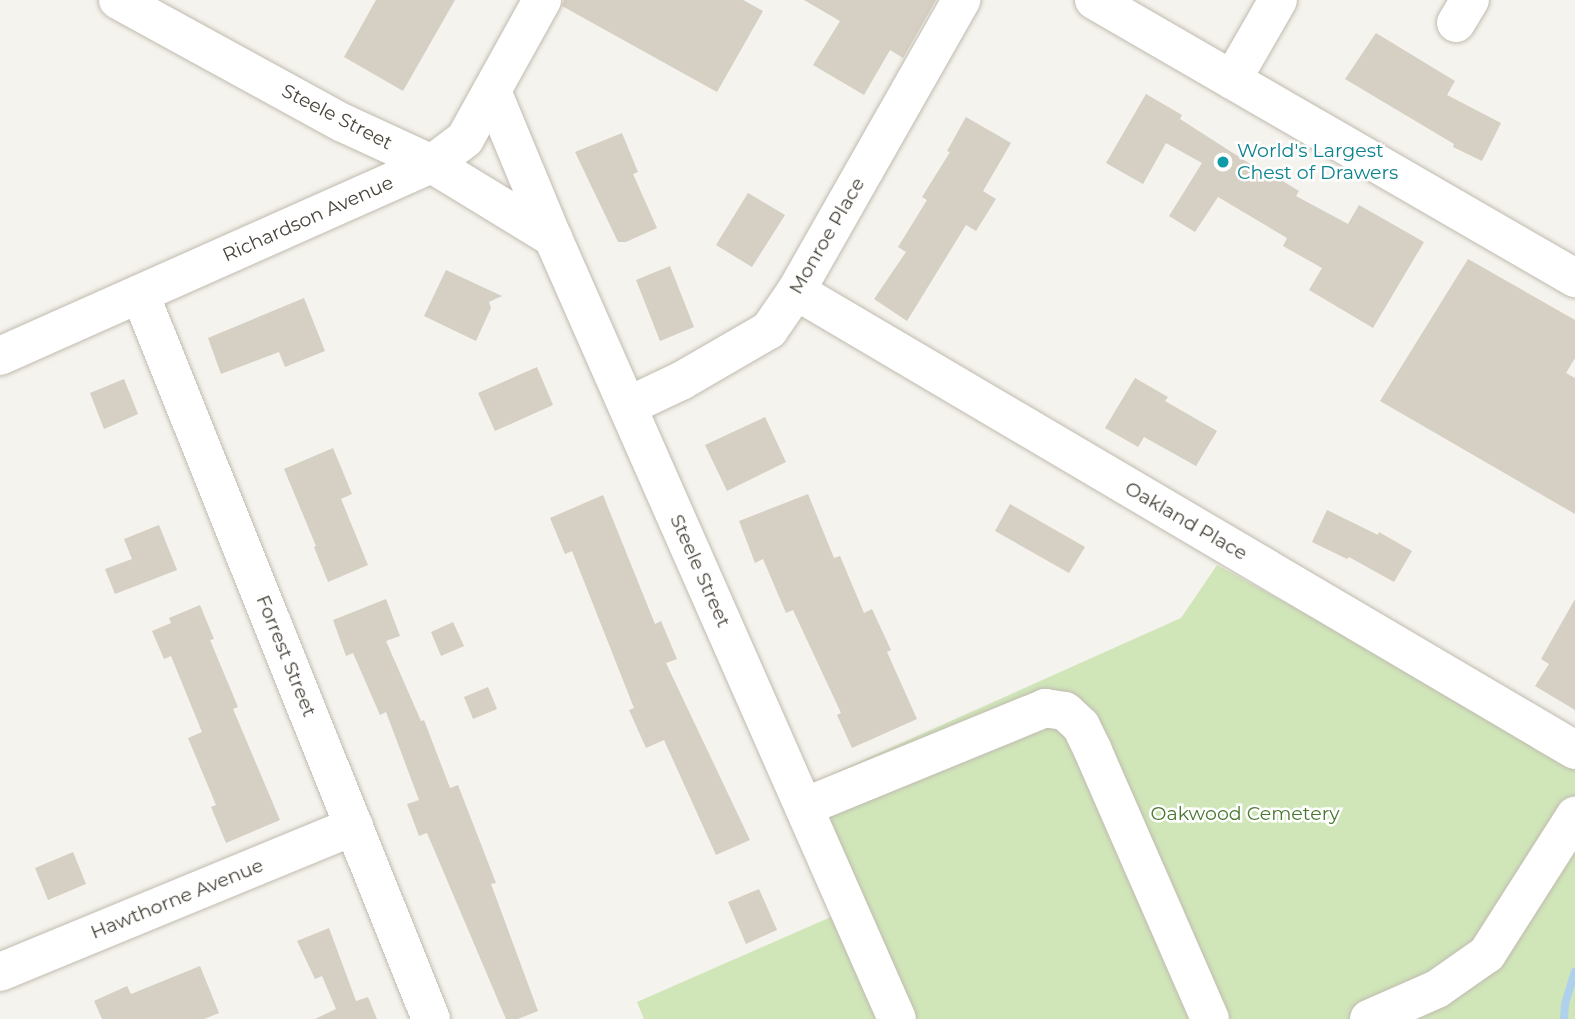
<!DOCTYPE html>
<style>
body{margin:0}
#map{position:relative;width:1575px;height:1019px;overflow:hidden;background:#f5f3ed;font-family:Montserrat,sans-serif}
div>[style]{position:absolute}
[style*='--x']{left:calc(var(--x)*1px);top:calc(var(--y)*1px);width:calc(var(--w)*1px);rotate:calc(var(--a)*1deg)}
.green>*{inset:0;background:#d0e6b9}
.stream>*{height:8px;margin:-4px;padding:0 4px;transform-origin:4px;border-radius:4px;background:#afd1ec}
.building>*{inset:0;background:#d6cfc3}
.roads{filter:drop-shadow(0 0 2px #c0bbb0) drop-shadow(0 0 2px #c0bbb0)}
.minor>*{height:38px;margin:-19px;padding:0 19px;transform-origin:19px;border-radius:19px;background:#fff}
.dots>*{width:19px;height:19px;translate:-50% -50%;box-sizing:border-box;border:4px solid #fff;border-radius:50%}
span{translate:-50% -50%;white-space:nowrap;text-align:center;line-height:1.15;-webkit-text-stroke:5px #fff;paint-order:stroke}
.street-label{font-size:19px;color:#49443a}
.culture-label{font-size:19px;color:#0d838f}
.left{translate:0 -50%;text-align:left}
.park-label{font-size:19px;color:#497831}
</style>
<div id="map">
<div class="green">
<div style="clip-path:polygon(1217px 565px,1575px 762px,1575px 1019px,644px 1019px,637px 1002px,865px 902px,812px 783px,1181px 618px)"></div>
</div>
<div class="stream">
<div style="--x:1564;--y:1019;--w:15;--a:-86"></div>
<div style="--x:1565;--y:1004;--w:34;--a:-73"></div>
</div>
<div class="building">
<div style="clip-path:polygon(376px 0,455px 0,403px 91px,344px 57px)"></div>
<div style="clip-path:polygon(564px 0,743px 0,763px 11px,717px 92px,562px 6px)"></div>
<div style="clip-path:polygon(804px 0,936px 0,903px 58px,890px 50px,864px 95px,813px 65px,840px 21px)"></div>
<div style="clip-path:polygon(1376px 33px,1455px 81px,1447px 95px,1501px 123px,1482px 161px,1453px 147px,1454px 144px,1345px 79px)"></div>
<div style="clip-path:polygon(1146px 94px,1182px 115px,1180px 119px,1261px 171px,1263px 169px,1299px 191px,1296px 196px,1348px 224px,1359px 205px,1424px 242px,1373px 328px,1309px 290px,1322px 268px,1283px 246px,1287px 238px,1218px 197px,1195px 232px,1169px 216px,1202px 163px,1166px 143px,1143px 184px,1106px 163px)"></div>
<div style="clip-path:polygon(966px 117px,1011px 143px,983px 191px,996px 199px,976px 231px,966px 225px,907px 321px,874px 299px,906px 252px,898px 247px,927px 200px,922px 197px,950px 152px,947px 151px)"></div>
<div style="clip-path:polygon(622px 133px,638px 172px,633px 174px,657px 228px,626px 242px,618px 242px,575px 152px)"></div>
<div style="clip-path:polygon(748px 193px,785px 215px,752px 267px,716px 245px)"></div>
<div style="clip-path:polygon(1468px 259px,1575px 320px,1575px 358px,1566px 373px,1575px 378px,1575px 514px,1380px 401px)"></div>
<div style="clip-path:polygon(670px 266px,694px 327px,660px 341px,636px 280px)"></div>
<div style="clip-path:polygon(446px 270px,502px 296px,489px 302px,491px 308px,476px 341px,424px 316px)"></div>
<div style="clip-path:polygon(304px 298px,325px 351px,285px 367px,279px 352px,221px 374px,208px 338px)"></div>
<div style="clip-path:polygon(537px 367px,553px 405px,495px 431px,478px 393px)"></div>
<div style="clip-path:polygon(1135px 378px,1168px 397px,1165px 401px,1217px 431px,1196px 466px,1144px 437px,1138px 447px,1105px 428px)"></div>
<div style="clip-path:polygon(124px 379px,138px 414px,104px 429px,90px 393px)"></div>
<div style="clip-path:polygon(765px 417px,786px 462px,727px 491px,705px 445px)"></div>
<div style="clip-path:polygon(333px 448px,352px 494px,341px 499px,368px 565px,328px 582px,314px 547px,316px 546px,284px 469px)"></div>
<div style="clip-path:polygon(808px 494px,834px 558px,840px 556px,864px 613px,872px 609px,891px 650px,887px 652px,917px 719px,852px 748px,837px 715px,841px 713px,793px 610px,786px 613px,763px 559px,755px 563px,739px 521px)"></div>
<div style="clip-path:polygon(603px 495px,655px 624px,661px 621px,677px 659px,666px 663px,750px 840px,716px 855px,664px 740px,646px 748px,629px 710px,634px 708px,572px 551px,565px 554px,550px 518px)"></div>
<div style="clip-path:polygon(1010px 504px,1085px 547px,1069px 573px,995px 531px)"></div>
<div style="clip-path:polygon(1327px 510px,1378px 535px,1379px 532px,1412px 551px,1394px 582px,1349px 557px,1347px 559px,1312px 542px)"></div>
<div style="clip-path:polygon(159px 525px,177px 570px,115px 594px,105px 569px,132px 559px,124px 539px)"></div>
<div style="clip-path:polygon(386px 599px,400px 636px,386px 641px,421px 721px,424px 720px,450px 788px,458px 785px,496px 883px,491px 884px,538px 1011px,518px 1019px,506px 1019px,427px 833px,419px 836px,407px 804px,419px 800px,386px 712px,380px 715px,353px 653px,346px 656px,333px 620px)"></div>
<div style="clip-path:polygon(1575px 599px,1575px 710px,1535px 686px,1549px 664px,1541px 659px)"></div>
<div style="clip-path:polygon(200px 605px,214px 639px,210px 640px,238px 707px,233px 709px,280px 820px,226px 843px,211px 807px,216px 805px,188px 738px,202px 732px,171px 656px,164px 659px,152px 631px,171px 623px,169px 618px)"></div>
<div style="clip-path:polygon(453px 622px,464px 646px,441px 656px,431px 632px)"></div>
<div style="clip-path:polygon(488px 687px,497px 709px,473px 719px,464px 697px)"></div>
<div style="clip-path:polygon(73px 852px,86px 884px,48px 900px,35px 868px)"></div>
<div style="clip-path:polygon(759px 889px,777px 930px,746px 944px,728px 902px)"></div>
<div style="clip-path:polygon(329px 928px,356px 1001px,368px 997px,377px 1019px,315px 1019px,336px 1009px,322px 976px,315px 979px,297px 941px)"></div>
<div style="clip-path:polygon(200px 966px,219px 1013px,204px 1019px,102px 1019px,94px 1001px,127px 986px,131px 994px)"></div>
</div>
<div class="roads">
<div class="minor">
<div style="--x:118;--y:0;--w:256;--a:28.7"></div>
<div style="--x:343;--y:123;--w:98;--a:24.7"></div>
<div style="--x:432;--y:164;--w:142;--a:31.4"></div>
<div style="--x:1094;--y:0;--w:556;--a:30.03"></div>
<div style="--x:1456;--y:23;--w:27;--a:-59"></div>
<div style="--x:1232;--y:80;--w:92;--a:-60.1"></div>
<div style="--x:492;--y:91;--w:159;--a:67.5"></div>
<div style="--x:553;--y:238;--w:853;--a:66.23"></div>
<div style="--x:796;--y:291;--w:904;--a:30.51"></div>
<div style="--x:140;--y:294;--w:781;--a:68.13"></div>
<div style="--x:0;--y:356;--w:473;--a:-24"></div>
<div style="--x:432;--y:164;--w:41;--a:-37.1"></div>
<div style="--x:465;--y:139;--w:159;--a:-61"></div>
<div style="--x:628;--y:406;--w:59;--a:-25.3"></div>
<div style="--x:681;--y:381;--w:102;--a:-30.1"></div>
<div style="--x:769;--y:330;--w:47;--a:-55.3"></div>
<div style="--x:796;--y:291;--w:335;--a:-60.4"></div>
<div style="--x:804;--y:807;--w:261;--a:-22.3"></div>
<div style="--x:1045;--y:708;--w:20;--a:9"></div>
<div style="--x:1065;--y:711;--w:22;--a:43"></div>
<div style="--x:1081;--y:726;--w:28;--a:64"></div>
<div style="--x:1093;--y:751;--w:292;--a:66.4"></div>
<div style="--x:0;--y:972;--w:383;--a:-22.4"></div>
<div style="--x:1369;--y:1019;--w:74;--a:-23.8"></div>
<div style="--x:1437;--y:989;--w:61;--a:-35"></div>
<div style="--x:1487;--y:954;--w:164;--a:-57.5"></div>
</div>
</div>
<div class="dots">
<div style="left:1223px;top:162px;background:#0f9aa8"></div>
</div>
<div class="street-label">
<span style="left:337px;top:117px;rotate:27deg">Steele Street</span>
<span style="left:308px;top:219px;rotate:-24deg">Richardson Avenue</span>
<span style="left:827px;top:236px;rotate:-60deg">Monroe Place</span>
<span style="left:1186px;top:521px;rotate:30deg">Oakland Place</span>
<span style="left:700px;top:571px;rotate:66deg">Steele Street</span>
<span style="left:286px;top:656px;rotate:68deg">Forrest Street</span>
<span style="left:177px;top:899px;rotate:-22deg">Hawthorne Avenue</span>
</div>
<div class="culture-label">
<span class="left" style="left:1237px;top:162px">World's Largest<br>Chest of Drawers</span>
</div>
<div class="park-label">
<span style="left:1245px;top:814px">Oakwood Cemetery</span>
</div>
</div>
